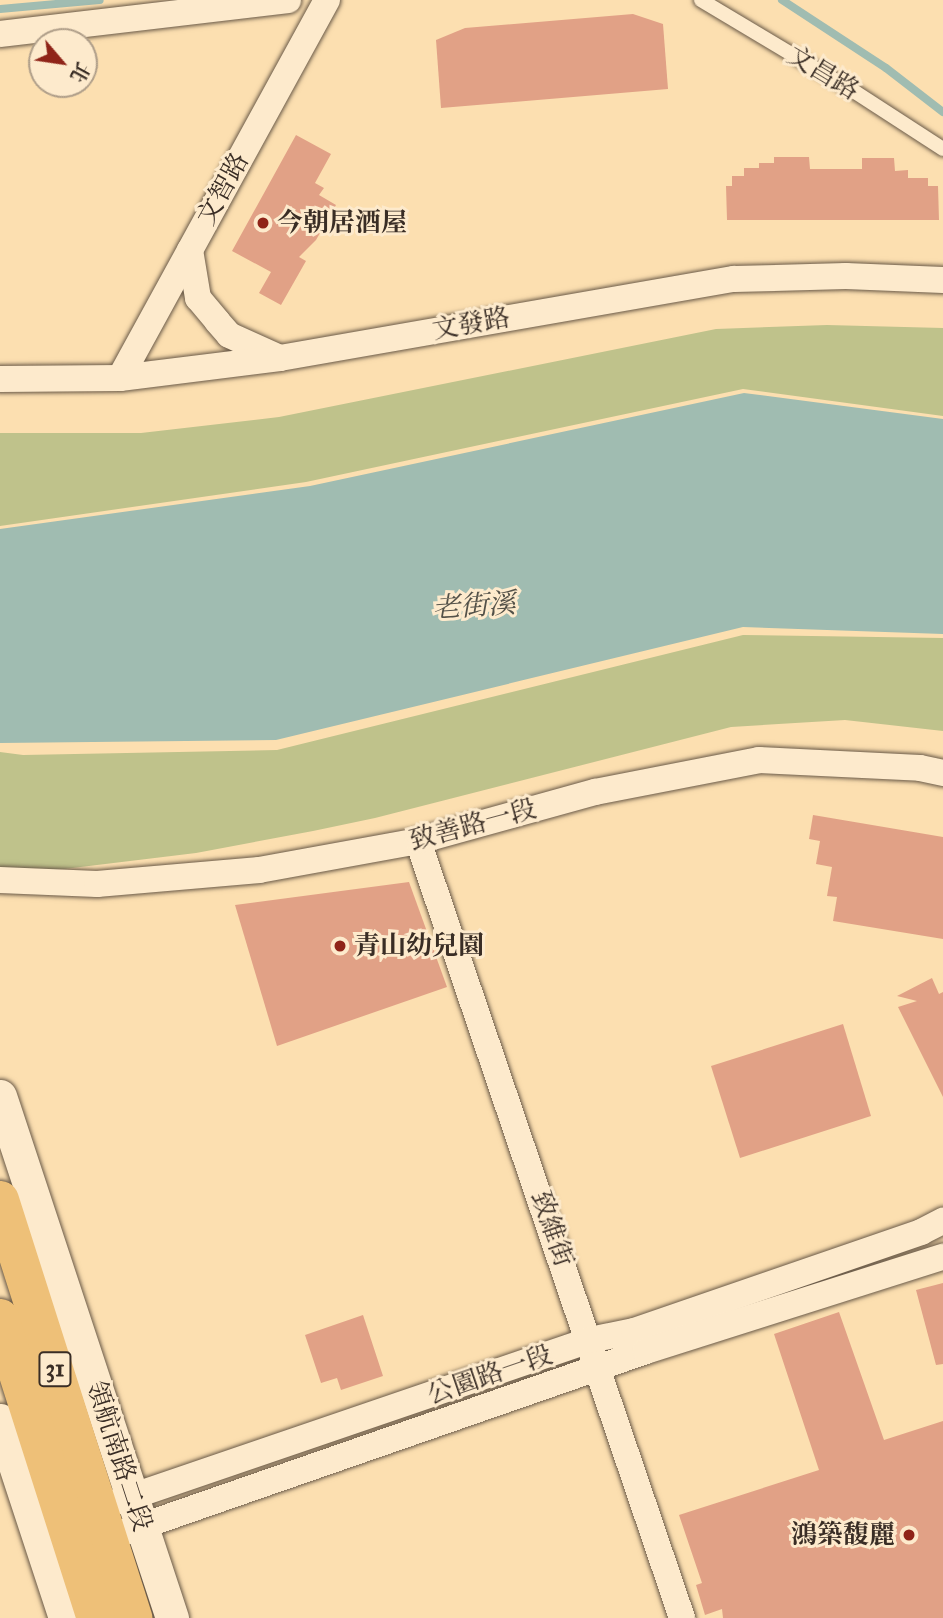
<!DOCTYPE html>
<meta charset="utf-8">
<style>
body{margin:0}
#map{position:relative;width:943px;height:1618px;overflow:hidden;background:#fcdfb0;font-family:"IM FELL Great Primer","Noto Serif TC",serif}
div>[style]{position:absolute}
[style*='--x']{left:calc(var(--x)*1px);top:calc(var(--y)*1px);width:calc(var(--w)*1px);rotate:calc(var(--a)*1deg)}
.green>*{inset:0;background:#bfc28b}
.water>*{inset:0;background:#a0bcb1}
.stream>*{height:8px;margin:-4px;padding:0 4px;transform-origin:4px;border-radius:4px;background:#a0bcb1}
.building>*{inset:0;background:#e1a186}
.roads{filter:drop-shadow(0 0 2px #6a5a48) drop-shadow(0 0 2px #6a5a48)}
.service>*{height:14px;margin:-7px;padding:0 7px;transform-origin:7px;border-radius:7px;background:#fdeacc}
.minor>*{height:26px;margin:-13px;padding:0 13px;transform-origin:13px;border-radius:13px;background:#fdeacc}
.tertiary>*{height:33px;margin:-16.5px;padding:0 16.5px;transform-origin:16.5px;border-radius:16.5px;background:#fdeacc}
.primary>*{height:38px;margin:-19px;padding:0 19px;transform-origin:19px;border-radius:19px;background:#eec078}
.dots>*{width:19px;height:19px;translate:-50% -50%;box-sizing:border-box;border:4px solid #fdeacc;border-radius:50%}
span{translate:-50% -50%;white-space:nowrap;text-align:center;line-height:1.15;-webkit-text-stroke:6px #fdeacc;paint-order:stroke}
.shield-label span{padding:2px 5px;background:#fdeacc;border:2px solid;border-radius:5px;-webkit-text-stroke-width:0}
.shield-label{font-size:24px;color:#392d25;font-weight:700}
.street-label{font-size:26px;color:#392d25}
.poi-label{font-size:26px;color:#392d25;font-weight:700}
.left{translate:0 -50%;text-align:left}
.right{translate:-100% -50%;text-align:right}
.water-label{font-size:28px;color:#535148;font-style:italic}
.north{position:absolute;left:28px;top:28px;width:70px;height:70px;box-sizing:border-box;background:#fdeacc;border:2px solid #af9e89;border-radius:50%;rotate:119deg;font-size:19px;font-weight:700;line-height:28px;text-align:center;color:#392d25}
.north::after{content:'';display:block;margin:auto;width:24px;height:32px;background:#8f2418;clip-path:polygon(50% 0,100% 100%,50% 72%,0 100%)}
</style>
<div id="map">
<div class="green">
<div style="clip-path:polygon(827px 325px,943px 328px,943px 416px,743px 389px,306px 482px,0 526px,0 433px,141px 433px,279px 417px,716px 329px)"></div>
<div style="clip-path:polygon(743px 635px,943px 638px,943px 731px,845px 720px,731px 727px,375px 818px,313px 831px,196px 853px,31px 873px,0 869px,0 752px,23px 755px,277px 750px)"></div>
</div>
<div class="water">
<div style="clip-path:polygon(744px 393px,943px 419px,943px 634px,743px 627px,276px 740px,0 743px,0 529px,310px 486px)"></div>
</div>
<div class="stream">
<div style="--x:782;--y:0;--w:124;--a:33.2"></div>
<div style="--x:886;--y:68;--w:72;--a:37.7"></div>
<div style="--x:0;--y:9;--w:100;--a:-5.1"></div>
</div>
<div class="building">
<div style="clip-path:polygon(633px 14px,663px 24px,668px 89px,441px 108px,436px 40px,465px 28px)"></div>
<div style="clip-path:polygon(296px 135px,331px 154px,315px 183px,324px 188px,319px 195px,336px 205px,316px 240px,299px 257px,306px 261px,281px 305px,259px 293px,271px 272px,232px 251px)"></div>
<div style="clip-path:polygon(774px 157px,809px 157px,810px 169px,862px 169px,862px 158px,894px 158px,895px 171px,908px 170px,908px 178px,928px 178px,928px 186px,938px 186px,939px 220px,727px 220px,726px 186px,732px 186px,732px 176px,744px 176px,744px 168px,759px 168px,759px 163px,774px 163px)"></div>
<div style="clip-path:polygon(813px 815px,943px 837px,943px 939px,833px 921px,837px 897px,827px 896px,832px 867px,816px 864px,820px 841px,809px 839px)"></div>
<div style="clip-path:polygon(409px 882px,447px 987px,277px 1046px,235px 905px)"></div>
<div style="clip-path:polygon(932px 978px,939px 994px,943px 992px,943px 1097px,898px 1007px,917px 1001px,897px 996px)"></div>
<div style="clip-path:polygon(843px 1024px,871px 1116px,740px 1158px,711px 1066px)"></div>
<div style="clip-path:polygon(943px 1283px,943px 1364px,936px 1365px,916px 1290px)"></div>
<div style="clip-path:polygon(839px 1312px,884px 1440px,943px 1421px,943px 1618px,723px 1618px,722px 1609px,705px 1615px,696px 1585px,702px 1583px,679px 1515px,819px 1470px,774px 1334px)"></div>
<div style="clip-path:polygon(363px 1315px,383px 1376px,341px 1390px,337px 1378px,321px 1383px,305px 1335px)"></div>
</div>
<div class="roads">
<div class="service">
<div style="--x:701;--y:0;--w:179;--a:30.9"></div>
<div style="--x:855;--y:92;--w:105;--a:32.9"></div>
</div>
<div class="minor">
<div style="--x:0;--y:34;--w:290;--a:-6.7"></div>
<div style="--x:190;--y:250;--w:49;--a:80.5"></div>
<div style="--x:198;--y:298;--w:30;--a:50"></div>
<div style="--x:217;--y:321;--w:18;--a:49"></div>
<div style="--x:229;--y:335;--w:56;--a:24.3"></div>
<div style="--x:120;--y:378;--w:431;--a:-61.3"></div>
<div style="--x:0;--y:379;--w:120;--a:-0.5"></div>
<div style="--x:120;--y:378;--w:161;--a:-7.1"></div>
<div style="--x:280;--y:358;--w:461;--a:-9.9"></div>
<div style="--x:734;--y:279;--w:112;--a:-1.5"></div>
<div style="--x:846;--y:276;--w:97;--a:2.4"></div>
<div style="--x:418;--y:841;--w:821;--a:71.23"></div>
<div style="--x:0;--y:880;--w:97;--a:2.4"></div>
<div style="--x:97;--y:884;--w:163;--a:-4.9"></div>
<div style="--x:259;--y:870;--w:162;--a:-10.3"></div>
<div style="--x:418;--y:841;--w:184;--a:-15.5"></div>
<div style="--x:595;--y:792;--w:167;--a:-11"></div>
<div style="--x:759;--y:760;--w:161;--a:2.8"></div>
<div style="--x:920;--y:768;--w:24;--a:12"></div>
<div style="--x:113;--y:1503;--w:504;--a:-18.87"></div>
<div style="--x:590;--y:1340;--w:45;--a:-11.6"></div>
<div style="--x:634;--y:1331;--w:304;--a:-19"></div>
<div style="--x:921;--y:1232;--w:25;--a:-27"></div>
<div style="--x:125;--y:1532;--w:552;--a:-19.16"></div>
<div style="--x:646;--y:1351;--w:312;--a:-17.6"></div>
</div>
<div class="tertiary">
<div style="--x:0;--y:1096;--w:550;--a:71.76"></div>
<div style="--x:0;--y:1420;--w:208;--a:71.8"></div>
</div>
<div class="primary">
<div style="--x:0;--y:1200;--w:439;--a:72.3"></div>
<div style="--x:0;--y:1318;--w:315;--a:72.3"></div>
</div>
</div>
<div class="dots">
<div style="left:263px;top:223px;background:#8f2418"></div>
<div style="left:340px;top:946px;background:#8f2418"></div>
<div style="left:909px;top:1535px;background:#8f2418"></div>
</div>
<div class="shield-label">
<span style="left:55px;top:1369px">31</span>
</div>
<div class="street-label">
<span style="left:823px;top:73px;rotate:31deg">文昌路</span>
<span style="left:223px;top:189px;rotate:-61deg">文智路</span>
<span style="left:471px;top:324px;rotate:-10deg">文發路</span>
<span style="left:473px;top:825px;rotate:-15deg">致善路一段</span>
<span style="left:552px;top:1229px;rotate:71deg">致維街</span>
<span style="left:490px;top:1375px;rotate:-19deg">公園路一段</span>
<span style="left:119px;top:1456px;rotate:72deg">領航南路二段</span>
</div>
<div class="poi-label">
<span class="left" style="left:277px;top:223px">今朝居酒屋</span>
<span class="left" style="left:354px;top:946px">青山幼兒園</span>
<span class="right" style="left:895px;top:1535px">鴻築馥麗</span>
</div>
<div class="water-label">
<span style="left:474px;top:606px;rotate:-4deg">老街溪</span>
</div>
<div class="north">北</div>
</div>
